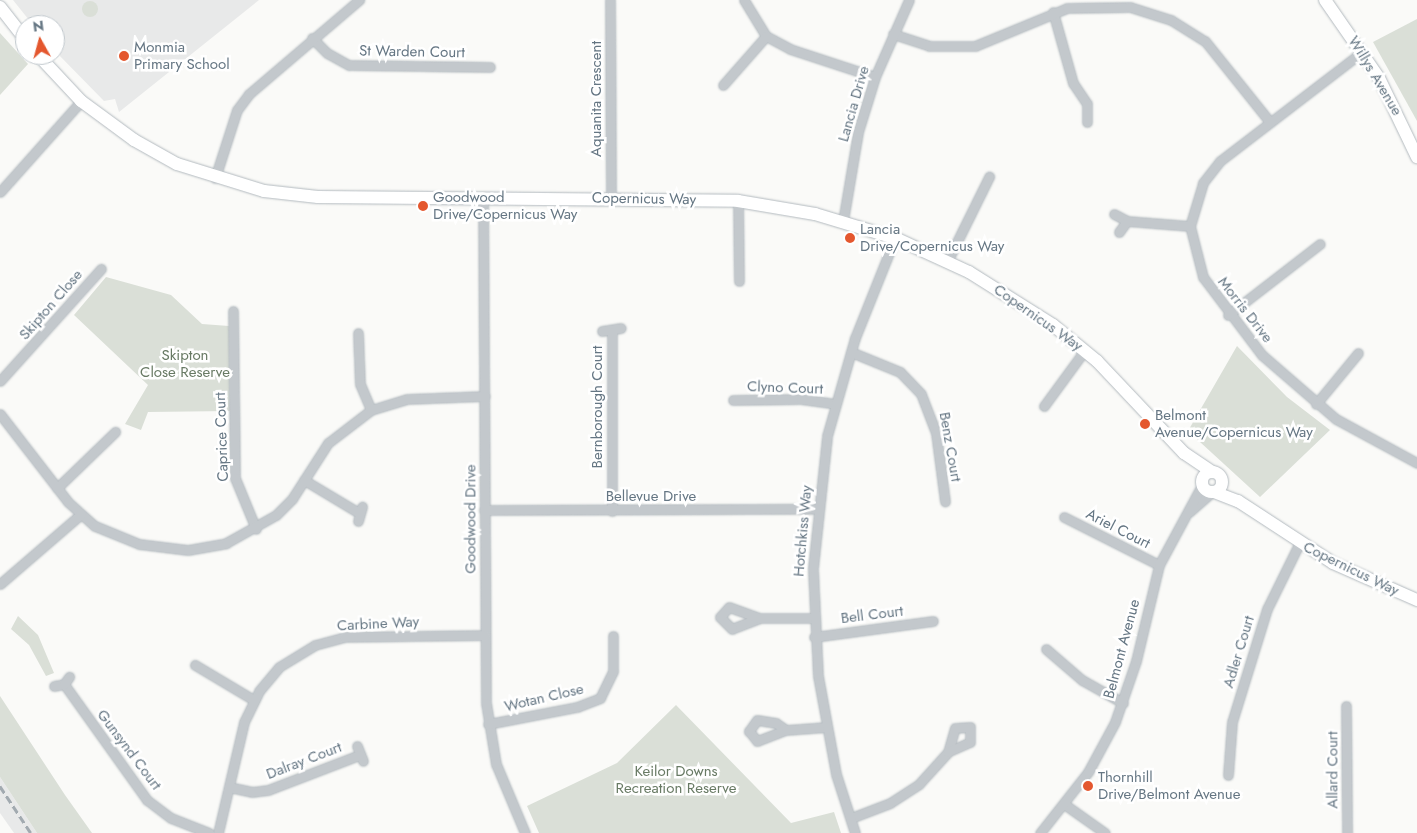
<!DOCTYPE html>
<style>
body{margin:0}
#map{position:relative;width:1417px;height:833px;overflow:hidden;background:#fafaf8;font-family:Jost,sans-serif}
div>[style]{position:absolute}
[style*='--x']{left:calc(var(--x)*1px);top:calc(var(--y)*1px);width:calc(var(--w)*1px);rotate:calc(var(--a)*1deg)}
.built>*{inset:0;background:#e8e9e9}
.green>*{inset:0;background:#dadfd7}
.round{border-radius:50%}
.roads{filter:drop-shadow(0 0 1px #b3babf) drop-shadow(0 0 1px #b3babf)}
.street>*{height:9px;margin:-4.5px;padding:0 4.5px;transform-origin:4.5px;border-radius:4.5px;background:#c3c8cc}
.secondary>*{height:12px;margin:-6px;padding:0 6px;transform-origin:6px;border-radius:6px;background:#fff}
.secondary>.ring{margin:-6px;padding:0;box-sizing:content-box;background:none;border:12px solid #fff;border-radius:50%}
.rail>*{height:2.5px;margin-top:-1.25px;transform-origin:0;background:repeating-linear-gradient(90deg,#a2aab0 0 8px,transparent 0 12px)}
.dots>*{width:14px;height:14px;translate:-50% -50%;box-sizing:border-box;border:2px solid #fff;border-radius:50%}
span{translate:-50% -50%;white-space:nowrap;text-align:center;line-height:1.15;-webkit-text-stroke:5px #fff;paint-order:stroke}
.poi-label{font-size:15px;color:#657683}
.left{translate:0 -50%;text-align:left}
.street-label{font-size:15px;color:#657683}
.park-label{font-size:15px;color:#687a64}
.north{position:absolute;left:15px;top:15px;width:50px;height:50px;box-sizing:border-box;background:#fff;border:1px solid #c1c8cd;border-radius:50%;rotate:353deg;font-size:14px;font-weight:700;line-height:20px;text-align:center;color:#657683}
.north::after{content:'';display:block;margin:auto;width:18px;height:22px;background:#e4572e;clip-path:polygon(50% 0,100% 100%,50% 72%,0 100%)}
</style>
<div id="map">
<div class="built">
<div style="clip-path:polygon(13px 0,259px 0,119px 112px,115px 99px,104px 101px,55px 51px,55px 25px,33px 25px)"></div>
<div style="clip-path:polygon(0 777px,37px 833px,14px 833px,0 813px)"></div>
</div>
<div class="green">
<div class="round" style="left:82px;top:1px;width:16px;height:16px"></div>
<div style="clip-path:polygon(1417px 19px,1417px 121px,1373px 42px)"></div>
<div style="clip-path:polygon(0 33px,28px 64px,0 95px)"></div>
<div style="clip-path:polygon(106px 277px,171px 295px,202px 324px,229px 326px,230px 411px,148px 412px,141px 430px,125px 424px,148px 385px,74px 315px)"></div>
<div style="clip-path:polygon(1237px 346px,1287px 397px,1330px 430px,1260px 497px,1188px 431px)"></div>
<div style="clip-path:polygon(18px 616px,38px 635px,54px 673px,46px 676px,29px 645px,11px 629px)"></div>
<div style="clip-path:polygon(0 696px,65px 795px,92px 833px,37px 833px,0 777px)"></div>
<div style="clip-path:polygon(676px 705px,791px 823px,834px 812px,841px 833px,539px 833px,527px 806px,617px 763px)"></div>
</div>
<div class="roads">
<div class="street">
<div style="--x:610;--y:0;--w:198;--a:89.7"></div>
<div style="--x:744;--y:0;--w:42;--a:58.6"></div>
<div style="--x:766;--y:36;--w:27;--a:28"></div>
<div style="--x:790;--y:49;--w:89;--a:18.2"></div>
<div style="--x:1053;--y:12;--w:74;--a:74.3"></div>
<div style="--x:1073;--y:83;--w:25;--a:56"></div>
<div style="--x:1087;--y:104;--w:18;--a:90"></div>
<div style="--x:893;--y:34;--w:38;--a:18"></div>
<div style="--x:929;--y:46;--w:46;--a:0"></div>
<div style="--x:975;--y:46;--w:100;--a:-22.4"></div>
<div style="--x:1067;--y:8;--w:63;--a:-0.9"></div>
<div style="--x:1130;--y:7;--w:43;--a:17.6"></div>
<div style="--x:1171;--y:20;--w:40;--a:32"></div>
<div style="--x:1205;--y:41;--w:104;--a:51.3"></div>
<div style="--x:312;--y:38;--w:21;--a:45"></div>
<div style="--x:327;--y:53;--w:25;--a:29"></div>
<div style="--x:349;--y:65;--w:141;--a:0.8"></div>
<div style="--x:1362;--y:52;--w:179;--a:142.5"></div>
<div style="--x:1220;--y:161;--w:28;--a:128"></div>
<div style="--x:1203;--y:183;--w:45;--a:106.8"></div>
<div style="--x:1190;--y:226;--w:53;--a:75.7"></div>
<div style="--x:1203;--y:277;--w:98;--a:52.9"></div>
<div style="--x:1262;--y:355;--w:98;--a:40.9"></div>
<div style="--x:1336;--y:419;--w:92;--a:28.5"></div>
<div style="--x:723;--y:85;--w:65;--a:-48.7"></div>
<div style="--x:215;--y:178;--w:71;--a:-72.1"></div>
<div style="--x:237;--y:110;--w:20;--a:-53"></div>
<div style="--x:249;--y:94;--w:145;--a:-40.5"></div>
<div style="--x:0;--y:192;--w:122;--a:-48.3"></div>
<div style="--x:483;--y:197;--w:506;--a:89.66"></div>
<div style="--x:486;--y:703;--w:62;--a:80.7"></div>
<div style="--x:496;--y:764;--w:75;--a:67.2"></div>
<div style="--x:738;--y:201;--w:80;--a:89.3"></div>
<div style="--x:1114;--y:214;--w:15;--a:28"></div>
<div style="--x:1127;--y:221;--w:63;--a:4.5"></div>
<div style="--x:843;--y:221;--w:90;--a:-80.4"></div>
<div style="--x:858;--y:132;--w:58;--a:-72.8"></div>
<div style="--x:875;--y:77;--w:84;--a:-66.2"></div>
<div style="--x:1119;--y:232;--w:14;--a:-54"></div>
<div style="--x:948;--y:260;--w:93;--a:-63.7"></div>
<div style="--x:233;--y:311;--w:167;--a:89.3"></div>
<div style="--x:235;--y:478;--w:55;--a:67.6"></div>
<div style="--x:1228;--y:315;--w:116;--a:-37.7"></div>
<div style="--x:602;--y:331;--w:19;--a:-9"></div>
<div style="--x:612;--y:332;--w:179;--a:90"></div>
<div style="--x:358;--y:333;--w:51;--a:87.8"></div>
<div style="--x:360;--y:384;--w:28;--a:67"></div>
<div style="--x:851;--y:352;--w:53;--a:22.2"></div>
<div style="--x:900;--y:372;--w:30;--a:46"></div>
<div style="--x:921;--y:394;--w:42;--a:69"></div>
<div style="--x:936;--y:433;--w:69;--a:82.5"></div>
<div style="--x:0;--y:381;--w:151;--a:-48"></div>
<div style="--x:733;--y:400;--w:68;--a:-0.8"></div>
<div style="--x:801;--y:399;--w:35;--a:8"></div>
<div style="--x:1316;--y:404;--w:66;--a:-50.5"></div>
<div style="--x:1044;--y:406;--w:69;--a:-53.8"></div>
<div style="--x:0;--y:414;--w:111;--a:52.3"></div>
<div style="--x:68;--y:502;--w:36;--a:42"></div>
<div style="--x:95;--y:526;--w:48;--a:22.2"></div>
<div style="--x:139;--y:544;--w:49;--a:7"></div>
<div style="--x:188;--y:550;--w:39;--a:-10"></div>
<div style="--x:226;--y:543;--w:57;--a:-29.2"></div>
<div style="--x:276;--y:515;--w:23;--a:-45"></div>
<div style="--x:292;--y:499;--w:67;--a:-57.3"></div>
<div style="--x:328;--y:443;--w:54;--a:-37.5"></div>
<div style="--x:371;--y:410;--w:38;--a:-17"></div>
<div style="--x:407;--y:399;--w:78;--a:-2.2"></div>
<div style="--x:304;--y:480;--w:64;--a:31"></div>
<div style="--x:57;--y:488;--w:81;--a:-44"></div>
<div style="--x:484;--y:510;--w:333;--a:-0.2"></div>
<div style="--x:1189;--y:512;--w:30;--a:-41"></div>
<div style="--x:1064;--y:517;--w:106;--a:26.8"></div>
<div style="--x:358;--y:521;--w:15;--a:-74"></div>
<div style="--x:0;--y:584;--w:106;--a:-40.8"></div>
<div style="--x:760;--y:618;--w:30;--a:159"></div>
<div style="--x:732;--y:629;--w:17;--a:-135"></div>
<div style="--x:720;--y:617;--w:13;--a:-48"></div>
<div style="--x:729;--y:607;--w:33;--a:20"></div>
<div style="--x:760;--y:618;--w:53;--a:0"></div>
<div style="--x:814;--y:637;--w:120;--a:-7.7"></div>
<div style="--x:1046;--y:649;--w:48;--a:40.7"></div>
<div style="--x:1082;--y:680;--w:47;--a:29.3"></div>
<div style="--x:195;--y:665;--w:69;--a:30.7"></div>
<div style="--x:64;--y:684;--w:143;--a:54.4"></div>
<div style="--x:147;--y:800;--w:30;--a:37"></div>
<div style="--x:171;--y:818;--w:41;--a:21.5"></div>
<div style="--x:54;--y:686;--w:10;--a:-11"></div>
<div style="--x:64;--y:684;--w:9;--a:-54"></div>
<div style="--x:1346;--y:706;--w:127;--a:89.5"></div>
<div style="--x:488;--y:724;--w:91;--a:-10.8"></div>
<div style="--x:577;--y:707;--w:25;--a:-21"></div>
<div style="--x:600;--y:698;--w:30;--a:-64"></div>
<div style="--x:613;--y:671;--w:35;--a:-90"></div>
<div style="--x:786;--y:730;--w:12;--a:-145"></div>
<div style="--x:776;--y:723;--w:19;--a:-171"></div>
<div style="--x:757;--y:720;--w:14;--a:126"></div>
<div style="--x:749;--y:731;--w:13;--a:51"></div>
<div style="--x:757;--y:741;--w:31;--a:-21"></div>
<div style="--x:786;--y:730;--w:41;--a:-4.2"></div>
<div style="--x:357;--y:746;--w:16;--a:68"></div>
<div style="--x:1228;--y:775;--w:53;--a:-85.7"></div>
<div style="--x:1232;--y:722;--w:118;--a:-72.8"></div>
<div style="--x:1267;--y:609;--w:72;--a:-63.8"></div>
<div style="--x:229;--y:787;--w:24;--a:12"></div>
<div style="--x:252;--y:792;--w:16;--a:-7"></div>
<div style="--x:268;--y:790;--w:97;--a:-21"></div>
<div style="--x:1064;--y:804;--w:50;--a:35.3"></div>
<div style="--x:851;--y:818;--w:42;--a:-21"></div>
<div style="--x:890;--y:803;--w:35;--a:-33"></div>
<div style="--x:919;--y:784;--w:43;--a:-47.8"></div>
<div style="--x:948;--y:752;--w:25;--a:-74"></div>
<div style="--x:955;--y:728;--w:15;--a:-4"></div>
<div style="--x:970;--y:727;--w:15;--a:90"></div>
<div style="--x:970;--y:742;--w:24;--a:156"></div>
<div style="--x:218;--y:833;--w:114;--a:-76.8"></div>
<div style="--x:244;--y:722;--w:34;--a:-64"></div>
<div style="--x:259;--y:691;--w:31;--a:-50"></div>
<div style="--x:279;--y:667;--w:42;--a:-31.4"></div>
<div style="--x:315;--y:645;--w:30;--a:-15"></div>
<div style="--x:344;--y:637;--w:141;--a:-0.8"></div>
<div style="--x:855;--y:833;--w:62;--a:-107.9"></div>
<div style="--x:836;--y:774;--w:100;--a:-100.4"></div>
<div style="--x:818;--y:676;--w:108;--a:-92.7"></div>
<div style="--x:813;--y:568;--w:133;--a:-83.9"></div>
<div style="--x:827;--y:436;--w:102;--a:-74.1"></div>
<div style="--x:855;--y:338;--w:108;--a:-68.2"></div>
<div style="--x:1040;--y:833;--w:78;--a:-51.8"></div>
<div style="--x:1088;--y:772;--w:57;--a:-61.6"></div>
<div style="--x:1115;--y:722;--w:65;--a:-71"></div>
<div style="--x:1136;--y:661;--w:99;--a:-76.5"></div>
<div style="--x:1159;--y:565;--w:91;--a:-61.7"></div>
</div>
<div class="secondary">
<div style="--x:1325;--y:0;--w:95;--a:55.3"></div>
<div style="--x:1379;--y:78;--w:88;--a:64.3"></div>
<div style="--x:0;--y:7;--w:41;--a:52"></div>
<div style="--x:38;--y:55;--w:63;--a:46.9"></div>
<div style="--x:81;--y:101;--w:66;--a:36.3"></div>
<div style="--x:134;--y:140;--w:49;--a:29.2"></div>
<div style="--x:177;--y:164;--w:91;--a:17.2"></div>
<div style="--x:264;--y:191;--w:54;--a:6.3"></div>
<div style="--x:318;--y:197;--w:420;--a:0.5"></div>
<div style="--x:738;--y:201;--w:78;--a:9.6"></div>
<div style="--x:815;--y:214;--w:84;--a:16.7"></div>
<div style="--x:895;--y:238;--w:81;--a:24.7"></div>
<div style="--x:969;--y:272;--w:99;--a:32.2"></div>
<div style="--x:1053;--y:325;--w:57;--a:39.3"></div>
<div style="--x:1097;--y:361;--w:127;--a:46.6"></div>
<div style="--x:1184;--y:453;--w:34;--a:34"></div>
<div class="ring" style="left:1202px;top:472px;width:8px;height:8px"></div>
<div style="--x:1214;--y:492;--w:26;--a:21"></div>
<div style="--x:1238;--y:501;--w:113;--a:33.1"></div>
<div style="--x:1333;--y:563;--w:92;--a:23.8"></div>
</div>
</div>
<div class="rail">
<div style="--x:0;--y:786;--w:56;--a:56.6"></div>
</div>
<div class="dots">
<div style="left:124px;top:56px;background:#e4572e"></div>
<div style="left:423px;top:206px;background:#e4572e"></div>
<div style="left:850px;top:238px;background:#e4572e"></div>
<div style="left:1145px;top:424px;background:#e4572e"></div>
<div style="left:1088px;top:786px;background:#e4572e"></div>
</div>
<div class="poi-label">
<span class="left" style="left:134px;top:56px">Monmia<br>Primary School</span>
<span class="left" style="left:433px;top:206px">Goodwood<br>Drive/Copernicus Way</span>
<span class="left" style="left:860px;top:238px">Lancia<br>Drive/Copernicus Way</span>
<span class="left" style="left:1155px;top:424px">Belmont<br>Avenue/Copernicus Way</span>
<span class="left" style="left:1098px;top:786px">Thornhill<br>Drive/Belmont Avenue</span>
</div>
<div class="street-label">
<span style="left:412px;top:52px;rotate:1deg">St Warden Court</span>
<span style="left:1375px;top:76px;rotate:59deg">Willys Avenue</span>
<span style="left:597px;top:99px;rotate:-90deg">Aquanita Crescent</span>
<span style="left:854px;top:104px;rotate:-74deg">Lancia Drive</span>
<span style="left:644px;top:199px;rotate:1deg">Copernicus Way</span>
<span style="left:51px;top:305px;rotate:-49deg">Skipton Close</span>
<span style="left:1245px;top:310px;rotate:52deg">Morris Drive</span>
<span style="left:1038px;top:318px;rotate:35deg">Copernicus Way</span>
<span style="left:785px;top:388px;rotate:2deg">Clyno Court</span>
<span style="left:598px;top:407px;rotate:-90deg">Bernborough Court</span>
<span style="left:222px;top:437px;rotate:-92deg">Caprice Court</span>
<span style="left:950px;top:447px;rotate:80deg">Benz Court</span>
<span style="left:651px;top:497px">Bellevue Drive</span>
<span style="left:471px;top:519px;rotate:-90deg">Goodwood Drive</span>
<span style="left:1118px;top:529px;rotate:27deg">Ariel Court</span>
<span style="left:803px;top:531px;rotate:-85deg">Hotchkiss Way</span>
<span style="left:1351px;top:569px;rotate:26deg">Copernicus Way</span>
<span style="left:872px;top:615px;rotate:-7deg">Bell Court</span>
<span style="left:378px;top:624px;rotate:-3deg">Carbine Way</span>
<span style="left:1122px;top:649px;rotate:-75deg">Belmont Avenue</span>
<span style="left:1239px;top:652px;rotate:-73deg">Adler Court</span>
<span style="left:544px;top:698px;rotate:-13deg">Wotan Close</span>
<span style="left:129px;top:750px;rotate:53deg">Gunsynd Court</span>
<span style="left:304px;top:761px;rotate:-21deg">Dalray Court</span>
<span style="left:1333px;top:770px;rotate:-90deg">Allard Court</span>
</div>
<div class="park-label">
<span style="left:185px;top:364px">Skipton<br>Close Reserve</span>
<span style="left:676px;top:780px">Keilor Downs<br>Recreation Reserve</span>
</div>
<div class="north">N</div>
</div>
